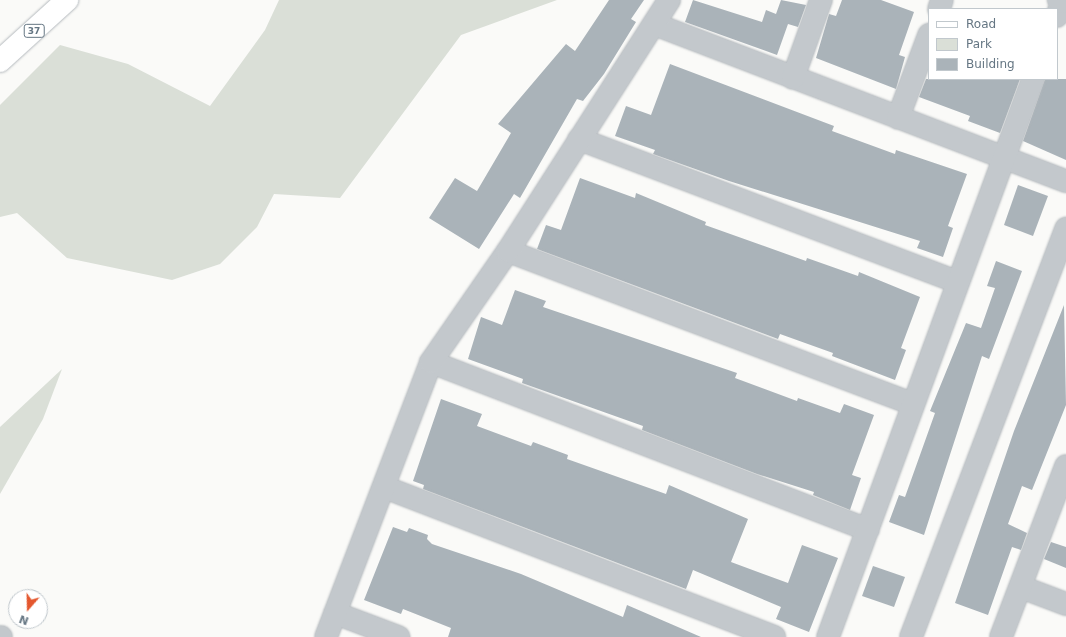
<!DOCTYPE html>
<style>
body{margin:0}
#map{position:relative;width:1066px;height:637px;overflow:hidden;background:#fafaf8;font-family:"DejaVu Sans",sans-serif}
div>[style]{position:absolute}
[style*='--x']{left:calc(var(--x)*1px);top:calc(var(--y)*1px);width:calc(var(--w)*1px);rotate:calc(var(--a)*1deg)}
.green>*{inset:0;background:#dadfd7}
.building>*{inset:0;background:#aab3b9}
.roads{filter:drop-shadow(0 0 1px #b5babe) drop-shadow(0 0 1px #b5babe)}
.minor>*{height:22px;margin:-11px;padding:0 11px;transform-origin:11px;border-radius:11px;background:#c3c8cc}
.primary>*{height:22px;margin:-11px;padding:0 11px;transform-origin:11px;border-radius:11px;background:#fff}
span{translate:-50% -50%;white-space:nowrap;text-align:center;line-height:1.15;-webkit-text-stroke:4px #fff;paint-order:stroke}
.shield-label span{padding:1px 3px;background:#fff;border:1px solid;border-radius:3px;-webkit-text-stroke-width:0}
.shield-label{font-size:9px;color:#657683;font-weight:700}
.legend{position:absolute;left:928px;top:8px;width:130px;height:72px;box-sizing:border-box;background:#fff;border:1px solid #c1c8cd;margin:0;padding:5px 7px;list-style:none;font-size:12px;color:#657683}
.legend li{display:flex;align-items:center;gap:8px;height:20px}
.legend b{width:20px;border:1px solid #c1c8cd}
.north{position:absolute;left:8px;top:589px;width:40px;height:40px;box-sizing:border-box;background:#fff;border:1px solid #c1c8cd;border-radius:50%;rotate:200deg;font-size:11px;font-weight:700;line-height:16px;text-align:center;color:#657683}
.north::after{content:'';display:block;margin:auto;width:14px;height:18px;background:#e4572e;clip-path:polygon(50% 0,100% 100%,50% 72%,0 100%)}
</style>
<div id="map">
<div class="green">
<div style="clip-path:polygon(279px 0,557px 0,461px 35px,340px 198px,274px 194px,257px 227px,220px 264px,172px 280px,67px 258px,17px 213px,0 217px,0 105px,60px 45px,128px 64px,210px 106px,265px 30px)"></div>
<div style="clip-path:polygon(62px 369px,43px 419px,0 494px,0 427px)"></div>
</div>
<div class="building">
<div style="clip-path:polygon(609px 0,644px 0,631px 19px,636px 22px,604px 74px,583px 101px,577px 99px,520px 198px,514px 194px,479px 249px,429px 218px,455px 178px,477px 191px,511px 133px,498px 124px,566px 44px,575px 51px)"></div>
<div style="clip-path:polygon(693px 0,762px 22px,766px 10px,776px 14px,781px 0,806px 5px,798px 27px,788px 24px,777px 55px,685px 22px)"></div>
<div style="clip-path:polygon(842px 0,881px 0,914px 12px,899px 55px,905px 57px,896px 89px,816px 58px,829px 14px,836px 16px)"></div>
<div style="clip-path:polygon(670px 64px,834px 126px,832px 131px,895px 154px,896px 150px,967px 174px,948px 226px,953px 228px,943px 257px,917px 248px,920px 241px,729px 181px,653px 154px,655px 150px,615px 136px,626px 106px,651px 115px)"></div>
<div style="clip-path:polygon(926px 79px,1020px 79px,1000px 133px,968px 121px,970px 116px,919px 97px)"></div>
<div style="clip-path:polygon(1045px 79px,1066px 79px,1066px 160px,1023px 141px)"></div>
<div style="clip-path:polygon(580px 178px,635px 198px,636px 193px,706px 222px,705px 225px,806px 261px,807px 258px,858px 276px,859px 272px,920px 297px,901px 348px,906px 350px,895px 380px,832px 356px,833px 353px,780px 334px,778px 339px,537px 249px,546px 225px,561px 230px)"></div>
<div style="clip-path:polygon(1018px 185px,1048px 196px,1033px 236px,1004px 225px)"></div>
<div style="clip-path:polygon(996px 261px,1022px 271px,989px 359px,982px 356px,924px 535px,889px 522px,899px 495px,905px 497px,935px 413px,930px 411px,966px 323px,981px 328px,995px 288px,987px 286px)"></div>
<div style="clip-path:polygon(515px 290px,546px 301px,543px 307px,737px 373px,735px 378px,797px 401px,798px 398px,840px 413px,844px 404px,874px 415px,852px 475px,861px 478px,850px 510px,813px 495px,814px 492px,757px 474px,642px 430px,643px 426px,522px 383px,523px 379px,468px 359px,481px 317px,502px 325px)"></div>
<div style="clip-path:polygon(1064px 305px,1066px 405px,1032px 490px,1022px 486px,1008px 524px,1027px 533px,1021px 550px,1012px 547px,988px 615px,955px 603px,1014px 431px)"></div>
<div style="clip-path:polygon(441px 399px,482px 414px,477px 426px,531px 446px,533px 442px,568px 455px,567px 459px,666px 494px,669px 485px,748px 519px,731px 562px,788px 583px,802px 545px,838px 558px,809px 632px,776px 619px,781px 607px,693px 570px,686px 589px,423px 489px,424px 485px,413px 481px)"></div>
<div style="clip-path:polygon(393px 527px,407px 532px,409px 528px,428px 535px,427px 539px,432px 544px,521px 574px,623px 617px,627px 605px,701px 637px,448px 637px,451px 628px,403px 609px,401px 614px,364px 600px)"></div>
<div style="clip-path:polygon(1051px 542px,1066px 547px,1066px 568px,1044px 559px)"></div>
<div style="clip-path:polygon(873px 566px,905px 577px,894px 607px,862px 596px)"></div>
</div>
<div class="roads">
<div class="minor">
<div style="--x:939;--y:9;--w:9;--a:-72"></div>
<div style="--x:1057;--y:16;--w:15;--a:-70"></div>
<div style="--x:1062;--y:2;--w:4;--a:-146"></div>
<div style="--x:654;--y:24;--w:441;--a:20.9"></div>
<div style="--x:793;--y:78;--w:83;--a:-70.3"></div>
<div style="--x:898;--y:118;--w:89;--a:-69.5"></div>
<div style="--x:579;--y:139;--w:404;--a:20.7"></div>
<div style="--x:508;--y:251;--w:432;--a:20.7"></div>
<div style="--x:431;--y:362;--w:468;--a:21"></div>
<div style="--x:384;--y:487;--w:418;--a:21"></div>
<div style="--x:1021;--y:587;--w:48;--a:20.7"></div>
<div style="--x:335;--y:613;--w:68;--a:20.6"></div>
<div style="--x:0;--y:637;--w:1;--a:0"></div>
<div style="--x:326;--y:637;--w:294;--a:-69.1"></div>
<div style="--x:431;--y:362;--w:135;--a:-55.3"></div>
<div style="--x:508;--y:251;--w:298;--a:-57.3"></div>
<div style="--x:828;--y:637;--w:594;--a:-69.83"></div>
<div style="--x:911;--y:637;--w:437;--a:-69.2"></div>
<div style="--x:1001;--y:637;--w:183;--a:-69.2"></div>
</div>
<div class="primary">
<div style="--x:0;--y:61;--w:91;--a:-42.3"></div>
</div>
</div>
<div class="shield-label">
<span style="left:34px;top:31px">37</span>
</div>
<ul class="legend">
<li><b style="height:5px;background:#fff"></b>Road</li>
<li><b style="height:11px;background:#dadfd7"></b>Park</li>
<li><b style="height:11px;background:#aab3b9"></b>Building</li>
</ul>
<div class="north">N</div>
</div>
